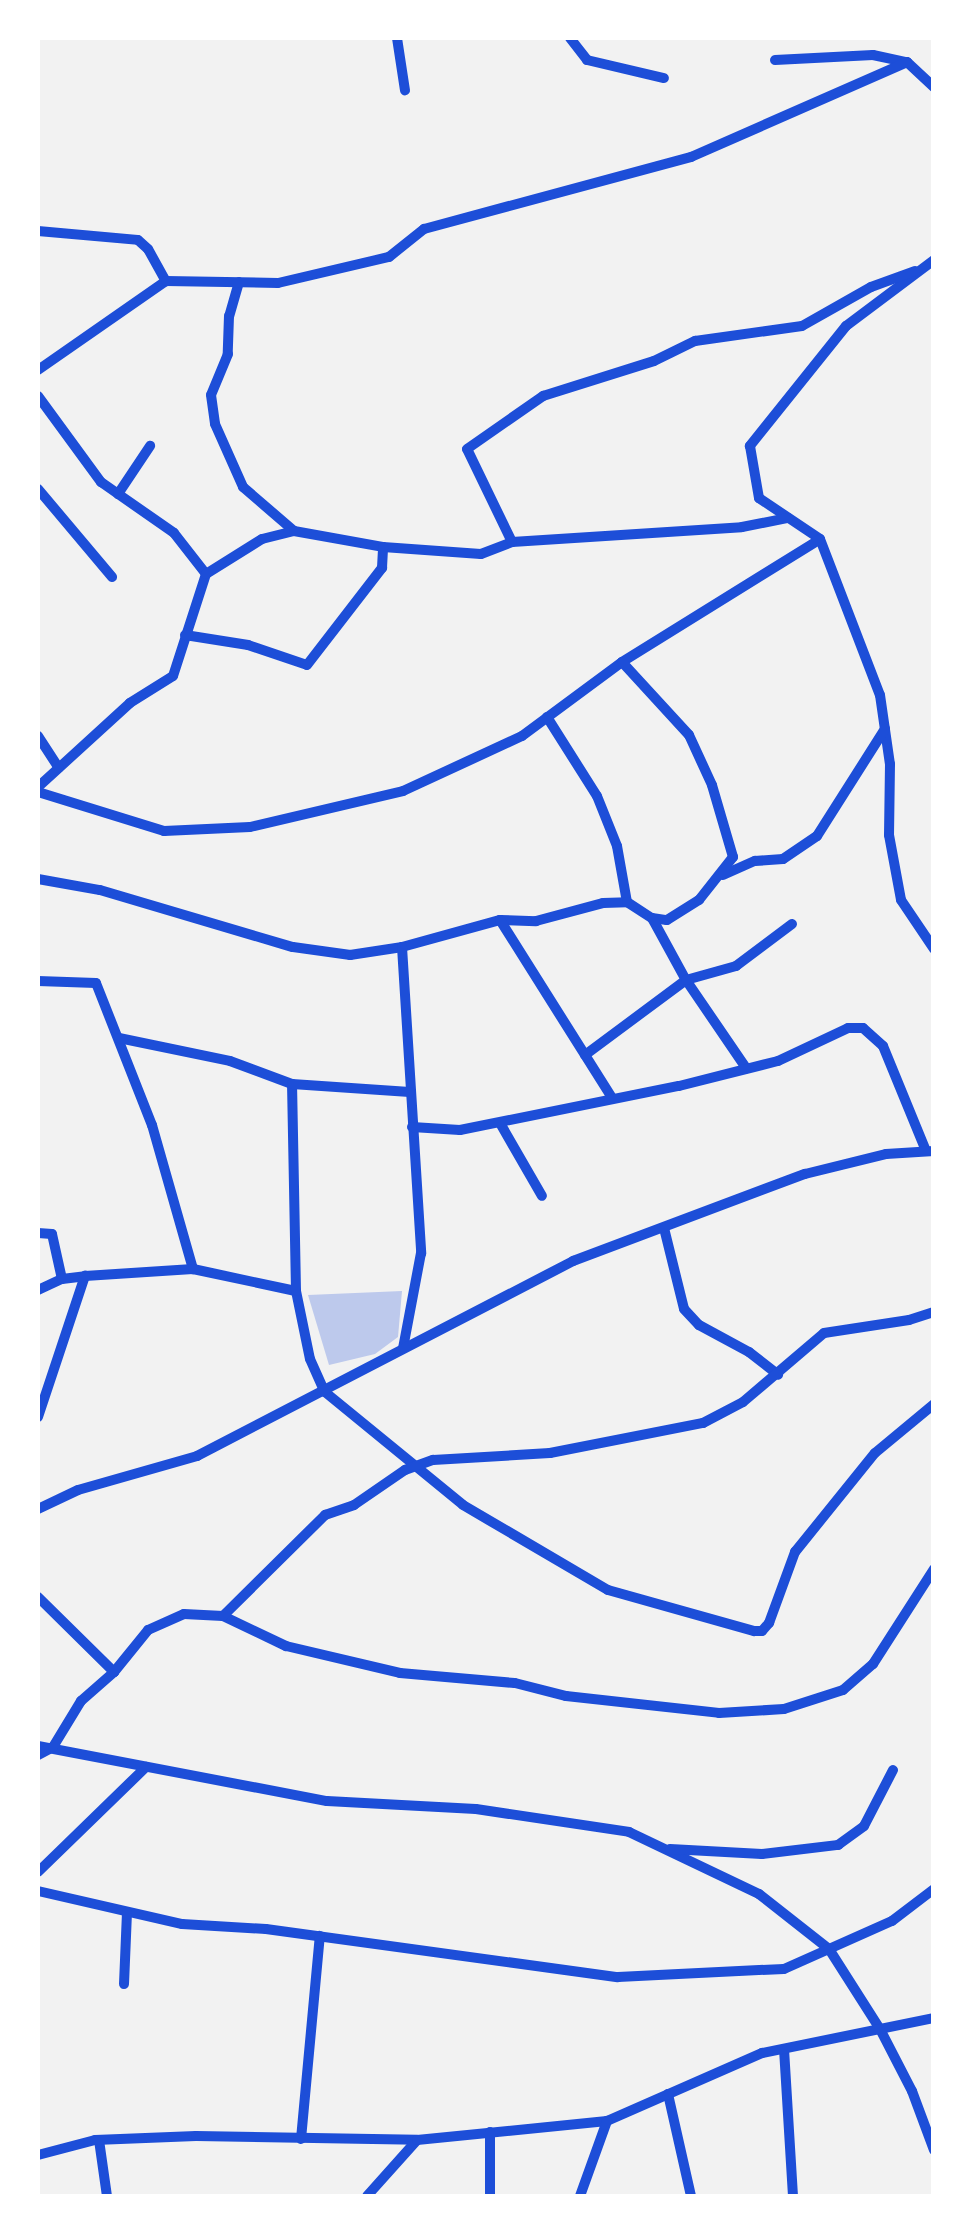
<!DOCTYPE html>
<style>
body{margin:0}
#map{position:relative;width:971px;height:2234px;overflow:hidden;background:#f2f2f2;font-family:Barlow,sans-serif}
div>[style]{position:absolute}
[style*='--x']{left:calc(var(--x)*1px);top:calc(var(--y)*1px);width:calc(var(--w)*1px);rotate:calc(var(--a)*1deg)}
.building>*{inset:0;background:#bdc9ec}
.minor>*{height:10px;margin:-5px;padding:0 5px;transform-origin:5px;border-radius:5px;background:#1d4ed8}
span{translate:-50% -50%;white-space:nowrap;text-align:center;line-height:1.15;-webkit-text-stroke:10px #fff;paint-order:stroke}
.frame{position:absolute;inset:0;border:40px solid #fff;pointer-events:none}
</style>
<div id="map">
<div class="building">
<div style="clip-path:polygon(402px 1291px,398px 1337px,375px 1354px,329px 1365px,308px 1295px)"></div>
</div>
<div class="minor">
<div style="--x:397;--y:38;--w:53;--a:81.3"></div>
<div style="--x:570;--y:38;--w:28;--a:52"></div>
<div style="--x:587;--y:60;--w:79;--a:13.2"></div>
<div style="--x:775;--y:60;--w:98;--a:-2.9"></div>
<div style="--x:873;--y:55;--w:35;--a:12"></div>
<div style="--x:907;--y:62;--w:37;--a:43"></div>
<div style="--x:38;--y:231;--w:100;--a:5.1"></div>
<div style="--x:138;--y:240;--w:13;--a:42"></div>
<div style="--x:148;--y:249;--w:37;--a:61"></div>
<div style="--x:934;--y:260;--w:110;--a:143.1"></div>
<div style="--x:846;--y:326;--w:154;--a:128.7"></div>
<div style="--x:750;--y:446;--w:53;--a:80.2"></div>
<div style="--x:759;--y:498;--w:73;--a:33.9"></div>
<div style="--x:820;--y:539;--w:167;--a:69"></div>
<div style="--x:880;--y:695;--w:70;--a:81.8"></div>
<div style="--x:890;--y:764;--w:71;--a:90.8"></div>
<div style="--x:889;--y:835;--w:66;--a:79.5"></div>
<div style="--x:901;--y:900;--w:59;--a:56"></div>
<div style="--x:239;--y:282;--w:35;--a:106"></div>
<div style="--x:229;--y:316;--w:38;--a:92"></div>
<div style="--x:228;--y:354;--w:44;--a:112.5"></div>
<div style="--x:211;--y:395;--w:29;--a:82"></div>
<div style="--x:215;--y:424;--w:69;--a:66"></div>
<div style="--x:243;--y:487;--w:67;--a:40.8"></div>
<div style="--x:38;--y:370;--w:156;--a:-34.8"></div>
<div style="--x:166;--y:281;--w:112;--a:1"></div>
<div style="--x:278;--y:283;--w:114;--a:-13.2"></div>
<div style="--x:389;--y:257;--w:45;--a:-38.7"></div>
<div style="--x:424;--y:229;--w:277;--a:-15.1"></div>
<div style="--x:691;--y:157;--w:236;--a:-23.7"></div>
<div style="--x:38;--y:396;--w:107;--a:53.8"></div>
<div style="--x:101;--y:482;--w:89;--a:34.9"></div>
<div style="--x:174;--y:533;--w:52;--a:52"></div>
<div style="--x:206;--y:574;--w:107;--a:107.9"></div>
<div style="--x:173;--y:676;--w:51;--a:147.9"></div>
<div style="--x:130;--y:703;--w:125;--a:137.6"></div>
<div style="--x:38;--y:489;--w:115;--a:49.9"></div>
<div style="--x:118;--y:494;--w:58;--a:-56.3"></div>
<div style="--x:512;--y:542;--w:230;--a:-3.7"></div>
<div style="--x:742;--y:527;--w:47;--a:-11.1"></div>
<div style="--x:206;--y:574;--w:66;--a:-32"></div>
<div style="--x:262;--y:539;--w:33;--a:-14"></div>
<div style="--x:294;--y:531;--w:90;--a:10.2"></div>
<div style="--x:383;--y:547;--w:98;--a:4.1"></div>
<div style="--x:481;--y:554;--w:33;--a:-21"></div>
<div style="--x:512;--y:542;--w:103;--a:-115.8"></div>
<div style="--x:467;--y:449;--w:93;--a:-34.9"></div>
<div style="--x:543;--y:396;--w:116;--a:-17.5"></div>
<div style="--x:654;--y:361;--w:46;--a:-26"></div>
<div style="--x:695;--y:341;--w:108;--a:-8"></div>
<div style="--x:802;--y:326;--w:79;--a:-29.5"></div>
<div style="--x:871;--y:287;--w:47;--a:-20"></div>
<div style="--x:185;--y:635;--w:64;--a:9"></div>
<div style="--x:248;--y:645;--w:62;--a:18.7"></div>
<div style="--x:307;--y:665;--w:123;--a:-52.3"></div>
<div style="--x:382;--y:568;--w:21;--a:-87"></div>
<div style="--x:547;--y:717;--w:93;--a:57.7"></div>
<div style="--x:597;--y:796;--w:54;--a:68.2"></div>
<div style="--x:617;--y:846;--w:57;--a:79.9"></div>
<div style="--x:38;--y:736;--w:38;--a:57"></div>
<div style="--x:38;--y:792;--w:132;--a:17.2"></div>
<div style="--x:164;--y:831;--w:86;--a:-2.7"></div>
<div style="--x:250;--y:827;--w:157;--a:-13.2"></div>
<div style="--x:403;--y:791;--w:131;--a:-24.8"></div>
<div style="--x:522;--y:736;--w:124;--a:-36.5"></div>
<div style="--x:622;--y:662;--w:233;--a:-31.8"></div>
<div style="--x:723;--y:875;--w:35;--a:-24"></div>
<div style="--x:755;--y:861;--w:28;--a:-4"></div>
<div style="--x:783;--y:859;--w:41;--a:-34.1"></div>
<div style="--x:817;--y:836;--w:127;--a:-57.6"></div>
<div style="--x:38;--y:879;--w:63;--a:10.1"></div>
<div style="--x:100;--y:890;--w:201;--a:16.5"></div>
<div style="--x:293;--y:947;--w:58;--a:8"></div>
<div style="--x:350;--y:955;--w:53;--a:-8.7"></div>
<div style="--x:402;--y:947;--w:102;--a:-15.4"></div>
<div style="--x:500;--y:920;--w:36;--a:2"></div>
<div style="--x:536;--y:921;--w:69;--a:-15"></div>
<div style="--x:603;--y:903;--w:24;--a:-2"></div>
<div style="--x:627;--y:902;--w:30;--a:33"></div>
<div style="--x:652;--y:918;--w:15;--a:8"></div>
<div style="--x:667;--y:920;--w:38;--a:-32"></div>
<div style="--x:699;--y:900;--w:55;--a:-51.7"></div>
<div style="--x:733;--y:857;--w:75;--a:-106.3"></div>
<div style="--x:712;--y:785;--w:55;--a:-114.7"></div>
<div style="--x:689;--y:735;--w:99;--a:-132.5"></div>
<div style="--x:652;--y:918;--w:71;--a:61.3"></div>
<div style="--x:686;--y:980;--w:107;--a:55.7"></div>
<div style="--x:500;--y:920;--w:210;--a:57.8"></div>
<div style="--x:402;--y:947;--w:307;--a:86.4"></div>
<div style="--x:421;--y:1253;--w:97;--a:100.7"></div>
<div style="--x:38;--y:981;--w:58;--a:2"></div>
<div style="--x:96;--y:983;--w:153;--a:68.5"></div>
<div style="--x:152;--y:1125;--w:150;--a:74.1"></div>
<div style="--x:119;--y:1038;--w:113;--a:11.7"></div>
<div style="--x:230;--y:1061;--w:66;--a:20.4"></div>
<div style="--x:585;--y:1055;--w:126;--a:-36.6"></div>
<div style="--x:686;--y:980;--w:52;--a:-15.6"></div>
<div style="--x:736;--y:966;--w:70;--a:-36.9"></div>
<div style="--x:500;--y:1123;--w:84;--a:60.1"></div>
<div style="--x:412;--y:1127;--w:48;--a:3.6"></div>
<div style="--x:460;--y:1130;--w:223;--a:-11.4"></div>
<div style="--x:679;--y:1086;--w:102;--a:-14.2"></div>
<div style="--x:778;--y:1061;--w:77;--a:-25.2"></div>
<div style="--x:848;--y:1028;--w:15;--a:0"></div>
<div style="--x:863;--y:1028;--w:27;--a:42"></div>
<div style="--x:883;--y:1046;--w:113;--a:67.7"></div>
<div style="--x:664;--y:1228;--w:83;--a:76.1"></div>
<div style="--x:684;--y:1309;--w:22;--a:47"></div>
<div style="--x:699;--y:1325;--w:57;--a:28.4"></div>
<div style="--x:749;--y:1352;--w:37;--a:38"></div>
<div style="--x:38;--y:1233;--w:14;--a:4"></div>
<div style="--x:52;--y:1234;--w:46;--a:77.5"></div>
<div style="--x:38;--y:1290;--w:26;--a:-25"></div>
<div style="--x:62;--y:1279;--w:23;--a:-7"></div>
<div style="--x:85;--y:1276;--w:108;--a:-3.7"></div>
<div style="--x:193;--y:1269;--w:105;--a:12.1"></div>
<div style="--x:296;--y:1291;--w:69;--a:78.4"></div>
<div style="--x:310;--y:1359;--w:36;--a:66"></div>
<div style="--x:325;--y:1392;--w:178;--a:39.3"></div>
<div style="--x:463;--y:1505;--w:168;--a:30.4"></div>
<div style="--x:608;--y:1590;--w:152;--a:15.7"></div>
<div style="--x:754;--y:1631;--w:8;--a:0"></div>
<div style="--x:762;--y:1631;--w:11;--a:-49"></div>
<div style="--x:769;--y:1623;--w:76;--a:-69.9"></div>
<div style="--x:795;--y:1552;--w:127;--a:-51.1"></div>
<div style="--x:875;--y:1453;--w:77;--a:-39.7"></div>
<div style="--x:296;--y:1291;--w:207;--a:-91.1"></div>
<div style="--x:292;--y:1084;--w:118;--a:3.9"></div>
<div style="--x:38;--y:1417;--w:149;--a:-71.6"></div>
<div style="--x:38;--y:1509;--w:44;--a:-25.4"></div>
<div style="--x:78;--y:1490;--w:124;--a:-15.9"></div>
<div style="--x:197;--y:1456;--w:424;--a:-27.4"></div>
<div style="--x:573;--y:1261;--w:248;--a:-20.6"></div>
<div style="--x:805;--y:1174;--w:83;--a:-13.9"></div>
<div style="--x:886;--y:1154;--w:48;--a:-3.6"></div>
<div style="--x:38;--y:1597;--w:107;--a:44.6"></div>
<div style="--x:223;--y:1616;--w:70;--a:25.5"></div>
<div style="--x:286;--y:1646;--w:117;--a:13.3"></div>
<div style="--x:400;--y:1673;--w:115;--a:5"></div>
<div style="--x:515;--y:1683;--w:53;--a:14.3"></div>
<div style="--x:566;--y:1696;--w:154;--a:6.3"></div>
<div style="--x:719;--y:1713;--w:65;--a:-3.5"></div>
<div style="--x:784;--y:1709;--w:62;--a:-17.9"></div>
<div style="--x:843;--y:1690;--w:40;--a:-41"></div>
<div style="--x:873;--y:1664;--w:113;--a:-57.3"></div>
<div style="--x:38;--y:1746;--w:294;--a:10.8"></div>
<div style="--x:327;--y:1801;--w:149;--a:3.1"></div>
<div style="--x:476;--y:1809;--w:155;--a:8.5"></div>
<div style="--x:629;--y:1832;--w:144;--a:25.5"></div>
<div style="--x:759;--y:1894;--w:89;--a:38.2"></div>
<div style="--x:829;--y:1949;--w:95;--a:57.5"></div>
<div style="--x:880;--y:2029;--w:70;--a:62.7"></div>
<div style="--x:912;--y:2091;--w:63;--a:69.6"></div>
<div style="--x:38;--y:1755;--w:17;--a:-28"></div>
<div style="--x:53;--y:1747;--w:54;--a:-58.7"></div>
<div style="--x:81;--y:1701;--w:44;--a:-41.3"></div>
<div style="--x:114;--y:1672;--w:54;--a:-51"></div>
<div style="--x:148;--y:1630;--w:39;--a:-24"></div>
<div style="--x:184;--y:1614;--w:39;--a:3"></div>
<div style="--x:223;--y:1616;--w:144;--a:-44.7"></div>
<div style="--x:325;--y:1515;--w:31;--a:-19"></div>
<div style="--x:354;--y:1505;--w:62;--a:-34.5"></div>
<div style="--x:405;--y:1470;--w:30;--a:-20"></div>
<div style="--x:433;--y:1460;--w:117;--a:-3.4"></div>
<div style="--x:550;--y:1453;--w:156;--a:-11.1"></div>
<div style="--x:703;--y:1423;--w:45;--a:-27.7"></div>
<div style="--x:743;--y:1402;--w:106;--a:-40.4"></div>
<div style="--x:824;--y:1333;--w:86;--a:-8.7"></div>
<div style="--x:909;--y:1320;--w:26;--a:-18"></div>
<div style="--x:670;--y:1849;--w:92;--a:3.1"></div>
<div style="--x:762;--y:1854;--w:77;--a:-6.8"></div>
<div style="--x:838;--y:1845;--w:32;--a:-36"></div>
<div style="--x:864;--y:1826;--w:63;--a:-62.6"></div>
<div style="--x:38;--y:1872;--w:151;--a:-44.2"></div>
<div style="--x:38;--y:1891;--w:148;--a:12.9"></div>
<div style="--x:182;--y:1924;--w:84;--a:3.4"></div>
<div style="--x:266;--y:1929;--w:355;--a:7.8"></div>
<div style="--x:618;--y:1977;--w:166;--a:-2.8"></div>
<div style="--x:784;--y:1969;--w:118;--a:-24"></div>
<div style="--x:892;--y:1921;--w:53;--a:-37.3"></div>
<div style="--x:124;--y:1984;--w:72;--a:-87.6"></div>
<div style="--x:784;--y:2049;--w:147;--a:86.5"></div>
<div style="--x:668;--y:2094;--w:105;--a:77.3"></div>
<div style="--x:301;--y:2139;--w:204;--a:-84.7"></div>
<div style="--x:99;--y:2140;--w:57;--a:81.9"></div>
<div style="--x:38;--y:2155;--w:59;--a:-14.7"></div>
<div style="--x:95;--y:2140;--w:101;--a:-2.3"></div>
<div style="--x:196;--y:2136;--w:221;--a:1"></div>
<div style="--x:367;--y:2196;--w:75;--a:-48.2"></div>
<div style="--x:417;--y:2140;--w:191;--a:-5.7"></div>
<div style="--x:607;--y:2121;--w:169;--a:-23.7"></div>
<div style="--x:762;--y:2053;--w:176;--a:-11.5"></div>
<div style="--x:490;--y:2196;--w:64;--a:-90"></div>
<div style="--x:580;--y:2196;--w:80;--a:-70.2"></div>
</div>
<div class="frame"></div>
</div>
